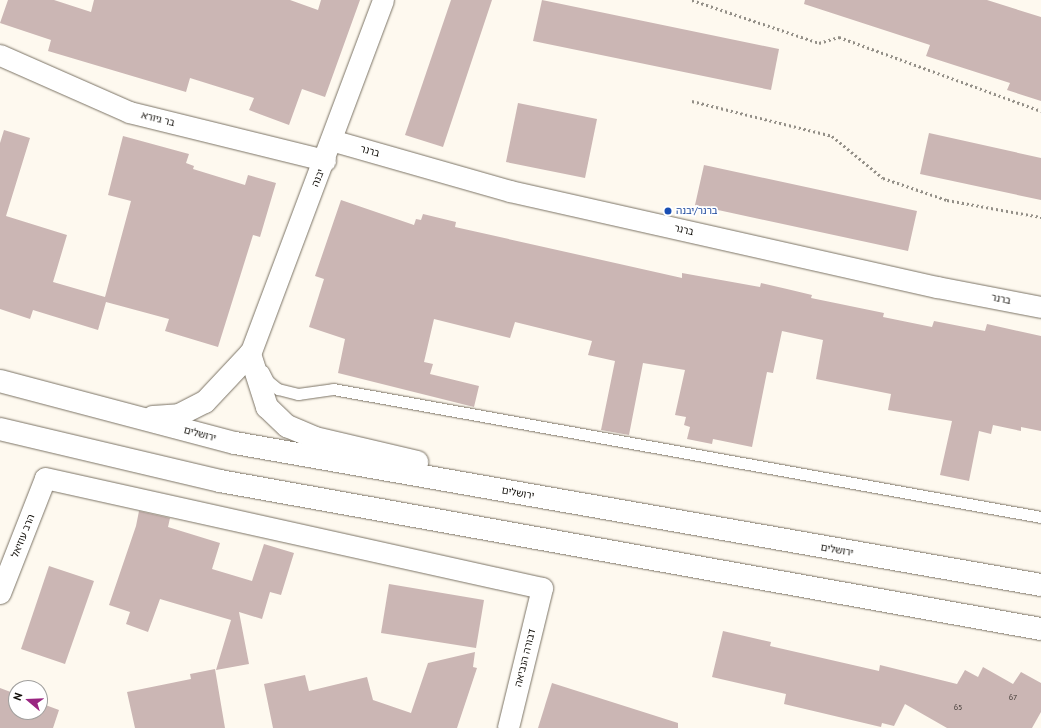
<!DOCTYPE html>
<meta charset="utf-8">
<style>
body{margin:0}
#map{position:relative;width:1041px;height:728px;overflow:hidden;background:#fef9ef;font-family:"PT Sans","Noto Sans Hebrew",sans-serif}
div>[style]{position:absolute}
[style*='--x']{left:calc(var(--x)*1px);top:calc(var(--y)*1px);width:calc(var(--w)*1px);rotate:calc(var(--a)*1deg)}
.building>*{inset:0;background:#cbb6b4}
.path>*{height:2.5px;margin-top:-1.25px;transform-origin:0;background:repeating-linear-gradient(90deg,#949088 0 2px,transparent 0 5px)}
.roads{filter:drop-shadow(0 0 1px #7b7365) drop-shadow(0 0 1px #7b7365)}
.service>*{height:11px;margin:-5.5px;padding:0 5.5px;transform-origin:5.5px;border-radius:5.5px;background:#fff}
.minor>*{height:21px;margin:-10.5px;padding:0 10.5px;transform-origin:10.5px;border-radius:10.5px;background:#fff}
.trunk>*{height:22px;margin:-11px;padding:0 11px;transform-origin:11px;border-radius:11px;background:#fff}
.dots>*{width:11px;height:11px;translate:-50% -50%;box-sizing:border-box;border:2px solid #fff;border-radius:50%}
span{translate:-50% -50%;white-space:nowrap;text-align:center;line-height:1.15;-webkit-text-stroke:3.5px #fff;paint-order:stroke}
.number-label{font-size:8px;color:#403934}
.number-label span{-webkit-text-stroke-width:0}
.street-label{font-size:10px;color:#120f0a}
.transit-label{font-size:10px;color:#164399}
.left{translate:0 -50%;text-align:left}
.north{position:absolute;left:8px;top:680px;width:40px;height:40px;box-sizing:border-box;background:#fff;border:1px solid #a09f9d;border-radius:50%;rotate:289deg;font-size:11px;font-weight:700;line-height:16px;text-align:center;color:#120f0a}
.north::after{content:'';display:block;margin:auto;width:14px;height:18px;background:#992581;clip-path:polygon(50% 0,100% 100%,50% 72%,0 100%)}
</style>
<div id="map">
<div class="building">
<div style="clip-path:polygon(8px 0,54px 0,91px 12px,94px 0,290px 0,318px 10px,321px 0,360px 0,325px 97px,302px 89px,289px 125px,249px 110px,254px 98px,190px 78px,186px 92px,48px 51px,51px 40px,0 23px)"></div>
<div style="clip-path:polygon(451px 0,492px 0,443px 147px,405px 135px)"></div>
<div style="clip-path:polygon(542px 0,779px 49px,771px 90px,533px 41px)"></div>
<div style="clip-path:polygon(805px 0,987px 0,1041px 17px,1041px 101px,1007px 90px,1010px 83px,926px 56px,930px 45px,804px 4px)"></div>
<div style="clip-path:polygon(518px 103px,597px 119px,585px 178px,506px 162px)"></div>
<div style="clip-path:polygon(4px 130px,30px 138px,6px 216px,67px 235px,53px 282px,105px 297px,131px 201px,108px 195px,123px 136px,189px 154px,186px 163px,194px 166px,193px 169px,245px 185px,248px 175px,276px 183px,260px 237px,253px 235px,218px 347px,165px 331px,169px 319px,106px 302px,98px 330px,33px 310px,30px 319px,0 309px,0 143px)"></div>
<div style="clip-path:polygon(929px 133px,1041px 158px,1041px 200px,920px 174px)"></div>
<div style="clip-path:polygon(704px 165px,917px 211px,908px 251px,695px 205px)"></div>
<div style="clip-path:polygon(341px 200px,414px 225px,416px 219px,421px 220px,423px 214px,456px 222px,455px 227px,682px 278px,682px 273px,760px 287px,761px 283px,787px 289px,812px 295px,811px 298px,884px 313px,883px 317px,932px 327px,934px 321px,985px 331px,987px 324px,1041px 336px,1041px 431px,1021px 427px,1021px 431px,993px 425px,991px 434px,979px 431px,969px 481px,940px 475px,952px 421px,888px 410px,891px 394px,816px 379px,823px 340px,782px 331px,773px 373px,767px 372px,752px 447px,713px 439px,712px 444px,687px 439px,690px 427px,684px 425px,686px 417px,675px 415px,685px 370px,643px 363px,629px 435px,601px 430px,615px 361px,588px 355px,592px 341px,515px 322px,510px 338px,434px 319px,424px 362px,433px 364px,430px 374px,479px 386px,474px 407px,338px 373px,345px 339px,309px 327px,324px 279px,315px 276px)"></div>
<div style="clip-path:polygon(139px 511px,170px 518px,168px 527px,220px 543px,212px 569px,252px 581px,264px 544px,294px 553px,281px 595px,270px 592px,262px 619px,239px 612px,249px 664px,216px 670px,231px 620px,160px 599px,148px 632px,126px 624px,130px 612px,109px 605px,136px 526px)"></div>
<div style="clip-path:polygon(49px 566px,94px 581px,65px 664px,21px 649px)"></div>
<div style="clip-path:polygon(389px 584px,484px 600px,476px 648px,381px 633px)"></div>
<div style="clip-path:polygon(723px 631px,771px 642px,770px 646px,879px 671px,880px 665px,957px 684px,965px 670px,978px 677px,983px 667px,1013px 684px,1021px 672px,1041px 683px,1041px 712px,1032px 728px,947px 728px,905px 704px,894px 726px,882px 723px,881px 727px,784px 704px,786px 694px,712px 677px)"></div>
<div style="clip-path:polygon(475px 652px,473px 667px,477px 668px,457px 728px,273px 728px,264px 684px,305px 675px,309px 691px,367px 677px,373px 700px,411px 713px,428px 663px)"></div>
<div style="clip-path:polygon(215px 669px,225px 728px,135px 728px,127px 692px,191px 679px,190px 674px)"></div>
<div style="clip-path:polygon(552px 683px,678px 723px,678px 728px,538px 728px)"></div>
<div style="clip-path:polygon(0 688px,16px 694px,16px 712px,40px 712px,40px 703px,59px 710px,53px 728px,0 728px)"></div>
</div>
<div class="path">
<div style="--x:692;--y:0;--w:134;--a:18.7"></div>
<div style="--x:819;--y:43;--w:21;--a:-17"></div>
<div style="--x:839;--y:37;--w:215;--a:20.1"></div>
<div style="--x:692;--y:101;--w:144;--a:14"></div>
<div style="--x:832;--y:136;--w:66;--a:39.5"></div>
<div style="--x:883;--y:178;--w:68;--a:19"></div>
<div style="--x:947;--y:200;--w:96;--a:10.3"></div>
</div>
<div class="roads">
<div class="service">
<div style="--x:263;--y:371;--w:11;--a:63"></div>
<div style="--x:268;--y:381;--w:13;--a:39"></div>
<div style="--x:278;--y:389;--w:21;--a:14"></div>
<div style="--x:298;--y:394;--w:35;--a:-8"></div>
<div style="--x:333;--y:389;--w:719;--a:10.25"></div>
</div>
<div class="minor">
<div style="--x:0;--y:55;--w:141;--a:23.8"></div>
<div style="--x:129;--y:112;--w:202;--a:13.8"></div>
<div style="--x:331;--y:140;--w:186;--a:15.9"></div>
<div style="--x:510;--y:191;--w:438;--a:12.7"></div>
<div style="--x:937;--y:287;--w:106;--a:10.9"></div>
<div style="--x:250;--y:354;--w:378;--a:-69.4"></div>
<div style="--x:0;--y:593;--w:123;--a:-68.6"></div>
<div style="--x:45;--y:478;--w:509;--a:12.48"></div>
<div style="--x:542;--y:588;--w:144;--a:103.7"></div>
</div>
<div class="trunk">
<div style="--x:250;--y:354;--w:56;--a:72.2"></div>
<div style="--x:267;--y:407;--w:28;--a:44"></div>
<div style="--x:287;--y:426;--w:30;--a:23"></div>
<div style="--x:315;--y:438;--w:105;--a:13.2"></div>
<div style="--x:0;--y:381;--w:243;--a:14.8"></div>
<div style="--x:235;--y:443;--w:818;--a:9.99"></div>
<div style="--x:153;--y:417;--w:26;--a:-4"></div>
<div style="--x:179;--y:415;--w:29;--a:-27"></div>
<div style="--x:205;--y:402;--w:66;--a:-46.8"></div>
<div style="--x:0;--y:429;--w:226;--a:13.3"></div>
<div style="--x:220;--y:481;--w:834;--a:10.22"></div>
</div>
</div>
<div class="dots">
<div style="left:668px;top:211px;background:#1a4fb4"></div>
</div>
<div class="number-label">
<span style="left:1013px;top:698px">67</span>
<span style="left:958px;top:708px">65</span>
</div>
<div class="street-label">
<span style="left:158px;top:119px;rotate:14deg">בר גיורא</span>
<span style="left:370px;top:151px;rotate:16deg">ברנר</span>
<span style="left:318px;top:178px;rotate:-69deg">יבנה</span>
<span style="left:684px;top:230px;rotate:13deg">ברנר</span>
<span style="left:1001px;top:299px;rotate:11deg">ברנר</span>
<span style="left:200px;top:434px;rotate:15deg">ירושלים</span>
<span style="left:518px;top:493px;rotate:10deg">ירושלים</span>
<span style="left:23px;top:536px;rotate:-68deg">הרב עוזיאל</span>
<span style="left:837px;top:550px;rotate:10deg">ירושלים</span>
<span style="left:525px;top:658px;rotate:-76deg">דבורה הנביאה</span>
</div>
<div class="transit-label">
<span class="left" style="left:676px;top:211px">ברנר/יבנה</span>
</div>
<div class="north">N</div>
</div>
